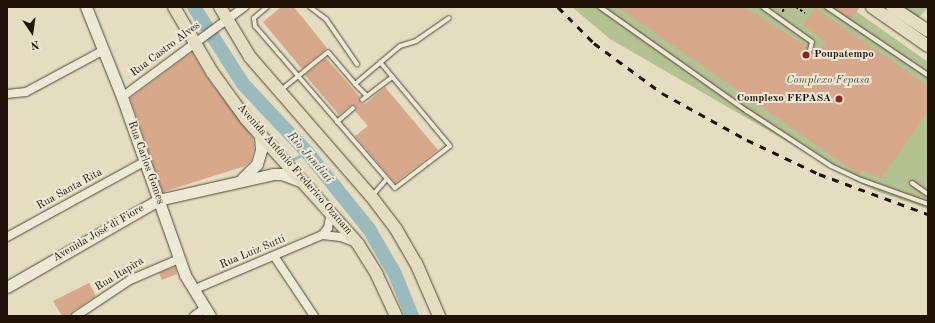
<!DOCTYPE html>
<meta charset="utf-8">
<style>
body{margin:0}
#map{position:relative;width:935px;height:323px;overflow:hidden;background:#e5ddc1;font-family:"Old Standard TT",serif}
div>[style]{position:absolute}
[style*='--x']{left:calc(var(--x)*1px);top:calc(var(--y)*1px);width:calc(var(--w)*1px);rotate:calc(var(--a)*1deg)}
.green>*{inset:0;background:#b4c193}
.stream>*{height:2.5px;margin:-1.25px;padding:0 1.25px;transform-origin:1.25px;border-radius:1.25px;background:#9ababd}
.river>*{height:14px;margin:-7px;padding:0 7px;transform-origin:7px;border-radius:7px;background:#9ababd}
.building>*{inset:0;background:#d7a88b}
.path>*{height:1.5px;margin-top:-0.75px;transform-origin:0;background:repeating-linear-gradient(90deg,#201307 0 3px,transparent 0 5px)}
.roads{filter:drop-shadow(0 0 1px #514636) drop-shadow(0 0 1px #514636)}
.lane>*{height:4px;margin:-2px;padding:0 2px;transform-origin:2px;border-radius:2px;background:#eee9d7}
.street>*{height:8px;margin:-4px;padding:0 4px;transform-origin:4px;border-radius:4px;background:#eee9d7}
.secondary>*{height:11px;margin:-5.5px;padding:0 5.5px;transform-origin:5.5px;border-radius:5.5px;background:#eee9d7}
.primary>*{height:12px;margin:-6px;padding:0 6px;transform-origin:6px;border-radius:6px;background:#e5ddc1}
.rail>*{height:2.5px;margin-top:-1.25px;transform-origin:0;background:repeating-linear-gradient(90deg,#201307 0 7px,transparent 0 14px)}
.dots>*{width:11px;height:11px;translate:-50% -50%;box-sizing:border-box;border:2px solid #eee9d7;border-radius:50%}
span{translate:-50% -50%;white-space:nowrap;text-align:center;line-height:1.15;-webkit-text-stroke:4px #eee9d7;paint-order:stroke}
.street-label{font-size:11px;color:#201307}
.poi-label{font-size:11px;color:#201307;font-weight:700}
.left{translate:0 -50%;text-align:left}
.right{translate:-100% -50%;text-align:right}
.park-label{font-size:11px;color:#545038;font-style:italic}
.water-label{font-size:12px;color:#4b4d47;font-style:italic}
.frame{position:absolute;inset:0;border:8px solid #201307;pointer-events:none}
.north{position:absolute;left:12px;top:12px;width:40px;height:40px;-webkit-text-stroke:3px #eee9d7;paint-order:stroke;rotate:167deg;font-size:11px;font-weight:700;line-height:16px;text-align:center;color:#201307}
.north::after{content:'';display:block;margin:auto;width:14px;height:18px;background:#201307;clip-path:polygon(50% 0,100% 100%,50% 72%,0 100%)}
</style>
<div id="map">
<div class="green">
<div style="clip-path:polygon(572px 7px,850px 7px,928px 62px,928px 209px,876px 191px,856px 181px,610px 39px)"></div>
<div style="clip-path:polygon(900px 7px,928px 7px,928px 8px,917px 19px)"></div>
</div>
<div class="stream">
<div style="--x:292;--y:160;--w:17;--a:-28"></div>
</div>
<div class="river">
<div style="--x:194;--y:7;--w:91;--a:57.5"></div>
<div style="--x:243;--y:84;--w:93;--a:46.7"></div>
<div style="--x:307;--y:152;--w:99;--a:51.2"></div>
<div style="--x:369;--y:229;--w:52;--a:60"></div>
<div style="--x:395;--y:274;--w:45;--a:68"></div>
</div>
<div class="building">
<div style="clip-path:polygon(281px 7px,294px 7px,327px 48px,302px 69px,263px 22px)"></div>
<div style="clip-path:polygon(618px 7px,745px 7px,807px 47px,808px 53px,813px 52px,817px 54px,826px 42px,803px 25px,815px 8px,928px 86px,928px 111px,881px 178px,863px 170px,860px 175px)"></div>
<div style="clip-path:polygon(834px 7px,860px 7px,851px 19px)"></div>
<div style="clip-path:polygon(192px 52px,206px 76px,253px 138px,254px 149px,251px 160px,245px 166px,163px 192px,130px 98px)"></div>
<div style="clip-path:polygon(326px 58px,360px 97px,360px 103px,365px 104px,385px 87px,438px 150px,395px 183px,355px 136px,368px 126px,355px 111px,356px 106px,351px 105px,339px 115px,305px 75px)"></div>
<div style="clip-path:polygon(175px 267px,177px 274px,162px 280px,159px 273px)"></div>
<div style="clip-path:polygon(89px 283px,96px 296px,73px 311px,71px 316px,62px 316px,53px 301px)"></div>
</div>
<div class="path">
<div style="--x:796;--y:7;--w:11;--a:34"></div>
<div style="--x:782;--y:12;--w:6;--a:-59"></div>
</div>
<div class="roads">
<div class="lane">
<div style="--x:267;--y:7;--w:17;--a:140"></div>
<div style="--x:254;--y:18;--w:8;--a:83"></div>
<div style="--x:255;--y:26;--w:214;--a:49.2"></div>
<div style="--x:395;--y:188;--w:69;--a:-37.4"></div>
<div style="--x:450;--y:146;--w:109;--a:-129.8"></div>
<div style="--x:310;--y:7;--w:20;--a:37"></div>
<div style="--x:326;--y:19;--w:55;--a:55.4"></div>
<div style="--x:600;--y:7;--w:180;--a:35.3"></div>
<div style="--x:747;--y:111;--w:100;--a:33.2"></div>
<div style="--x:831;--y:166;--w:33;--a:25"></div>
<div style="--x:861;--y:180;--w:71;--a:19.7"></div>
<div style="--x:763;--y:7;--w:60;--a:35.5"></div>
<div style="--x:812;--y:42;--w:8;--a:104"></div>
<div style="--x:827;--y:7;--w:122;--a:34"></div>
<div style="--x:355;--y:84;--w:17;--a:45"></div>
<div style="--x:367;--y:96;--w:6;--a:141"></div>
<div style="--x:281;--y:90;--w:60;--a:-39"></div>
<div style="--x:328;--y:52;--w:42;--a:49.8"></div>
<div style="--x:355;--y:84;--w:59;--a:-40.2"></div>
<div style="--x:400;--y:46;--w:17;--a:-17"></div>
<div style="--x:416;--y:41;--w:40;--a:-34.9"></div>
<div style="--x:367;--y:96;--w:31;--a:-37"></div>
<div style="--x:337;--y:122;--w:21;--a:-41"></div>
<div style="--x:912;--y:183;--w:19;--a:35"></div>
<div style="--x:372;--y:196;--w:21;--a:-49"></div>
</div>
<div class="street">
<div style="--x:7;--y:94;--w:19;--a:-6"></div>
<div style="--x:26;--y:92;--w:86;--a:-28.3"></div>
<div style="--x:122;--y:97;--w:152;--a:-36.4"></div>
<div style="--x:322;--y:235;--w:19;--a:6"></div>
<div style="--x:341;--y:237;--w:14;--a:21"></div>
<div style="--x:7;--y:237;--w:156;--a:-28.7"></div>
<div style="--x:274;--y:256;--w:72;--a:56.3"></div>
<div style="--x:193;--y:290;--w:140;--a:-23.1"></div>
<div style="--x:322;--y:235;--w:9;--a:-49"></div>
<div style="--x:328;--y:228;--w:15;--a:-79"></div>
<div style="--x:76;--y:316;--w:65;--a:-33.7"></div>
<div style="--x:130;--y:280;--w:53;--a:-23.2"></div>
<div style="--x:194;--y:316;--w:14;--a:-36"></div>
</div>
<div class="secondary">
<div style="--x:86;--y:7;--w:97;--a:68.2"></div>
<div style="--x:122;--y:97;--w:189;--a:70.5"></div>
<div style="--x:185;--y:275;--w:48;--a:58.6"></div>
<div style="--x:242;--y:179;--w:21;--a:-45"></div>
<div style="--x:257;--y:164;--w:15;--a:-74"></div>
<div style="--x:261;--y:150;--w:15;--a:-94"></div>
<div style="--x:7;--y:287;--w:174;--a:-29.9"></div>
<div style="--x:158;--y:200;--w:118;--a:-12.7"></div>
<div style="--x:273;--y:174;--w:9;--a:0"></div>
<div style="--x:282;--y:174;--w:22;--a:21"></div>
</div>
<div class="primary">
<div style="--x:174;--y:7;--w:75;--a:59.7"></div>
<div style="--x:212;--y:72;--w:58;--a:54.1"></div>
<div style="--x:246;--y:119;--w:168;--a:48.1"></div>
<div style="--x:358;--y:244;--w:36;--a:58"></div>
<div style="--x:377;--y:275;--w:45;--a:65.1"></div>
<div style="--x:220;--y:7;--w:58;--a:59"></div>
<div style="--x:250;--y:57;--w:184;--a:49"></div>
<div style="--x:371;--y:196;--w:41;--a:52.9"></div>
<div style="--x:396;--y:229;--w:39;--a:60"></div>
<div style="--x:416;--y:263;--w:58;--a:66.5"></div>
<div style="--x:872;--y:7;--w:68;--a:34.9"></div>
<div style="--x:892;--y:7;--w:43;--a:33.7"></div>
</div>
</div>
<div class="rail">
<div style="--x:558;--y:7;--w:51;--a:45"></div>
<div style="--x:594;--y:43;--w:84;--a:36.3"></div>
<div style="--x:662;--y:93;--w:97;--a:28.9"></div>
<div style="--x:747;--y:140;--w:80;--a:25.3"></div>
<div style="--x:819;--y:174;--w:116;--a:20.2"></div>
</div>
<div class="dots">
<div style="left:806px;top:55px;background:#8f2418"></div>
<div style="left:839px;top:99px;background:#8f2418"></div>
</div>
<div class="street-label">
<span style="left:166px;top:50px;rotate:-37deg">Rua Castro Alves</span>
<span style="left:145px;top:163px;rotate:70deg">Rua Carlos Gomes</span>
<span style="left:294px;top:170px;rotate:49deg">Avenida Antônio Frederico Ozanam</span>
<span style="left:70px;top:190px;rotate:-29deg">Rua Santa Rita</span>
<span style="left:99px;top:234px;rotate:-30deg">Avenida José di Fiore</span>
<span style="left:253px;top:253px;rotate:-23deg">Rua Luiz Sutti</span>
<span style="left:120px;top:275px;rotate:-31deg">Rua Itapira</span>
</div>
<div class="poi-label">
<span class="left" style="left:814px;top:55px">Poupatempo</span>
<span class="right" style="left:831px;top:99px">Complexo FEPASA</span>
</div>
<div class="park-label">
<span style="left:828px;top:81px">Complexo Fepasa</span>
</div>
<div class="water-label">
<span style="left:309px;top:158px;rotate:49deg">Rio Jundiaí</span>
</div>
<div class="frame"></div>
<div class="north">N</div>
</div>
